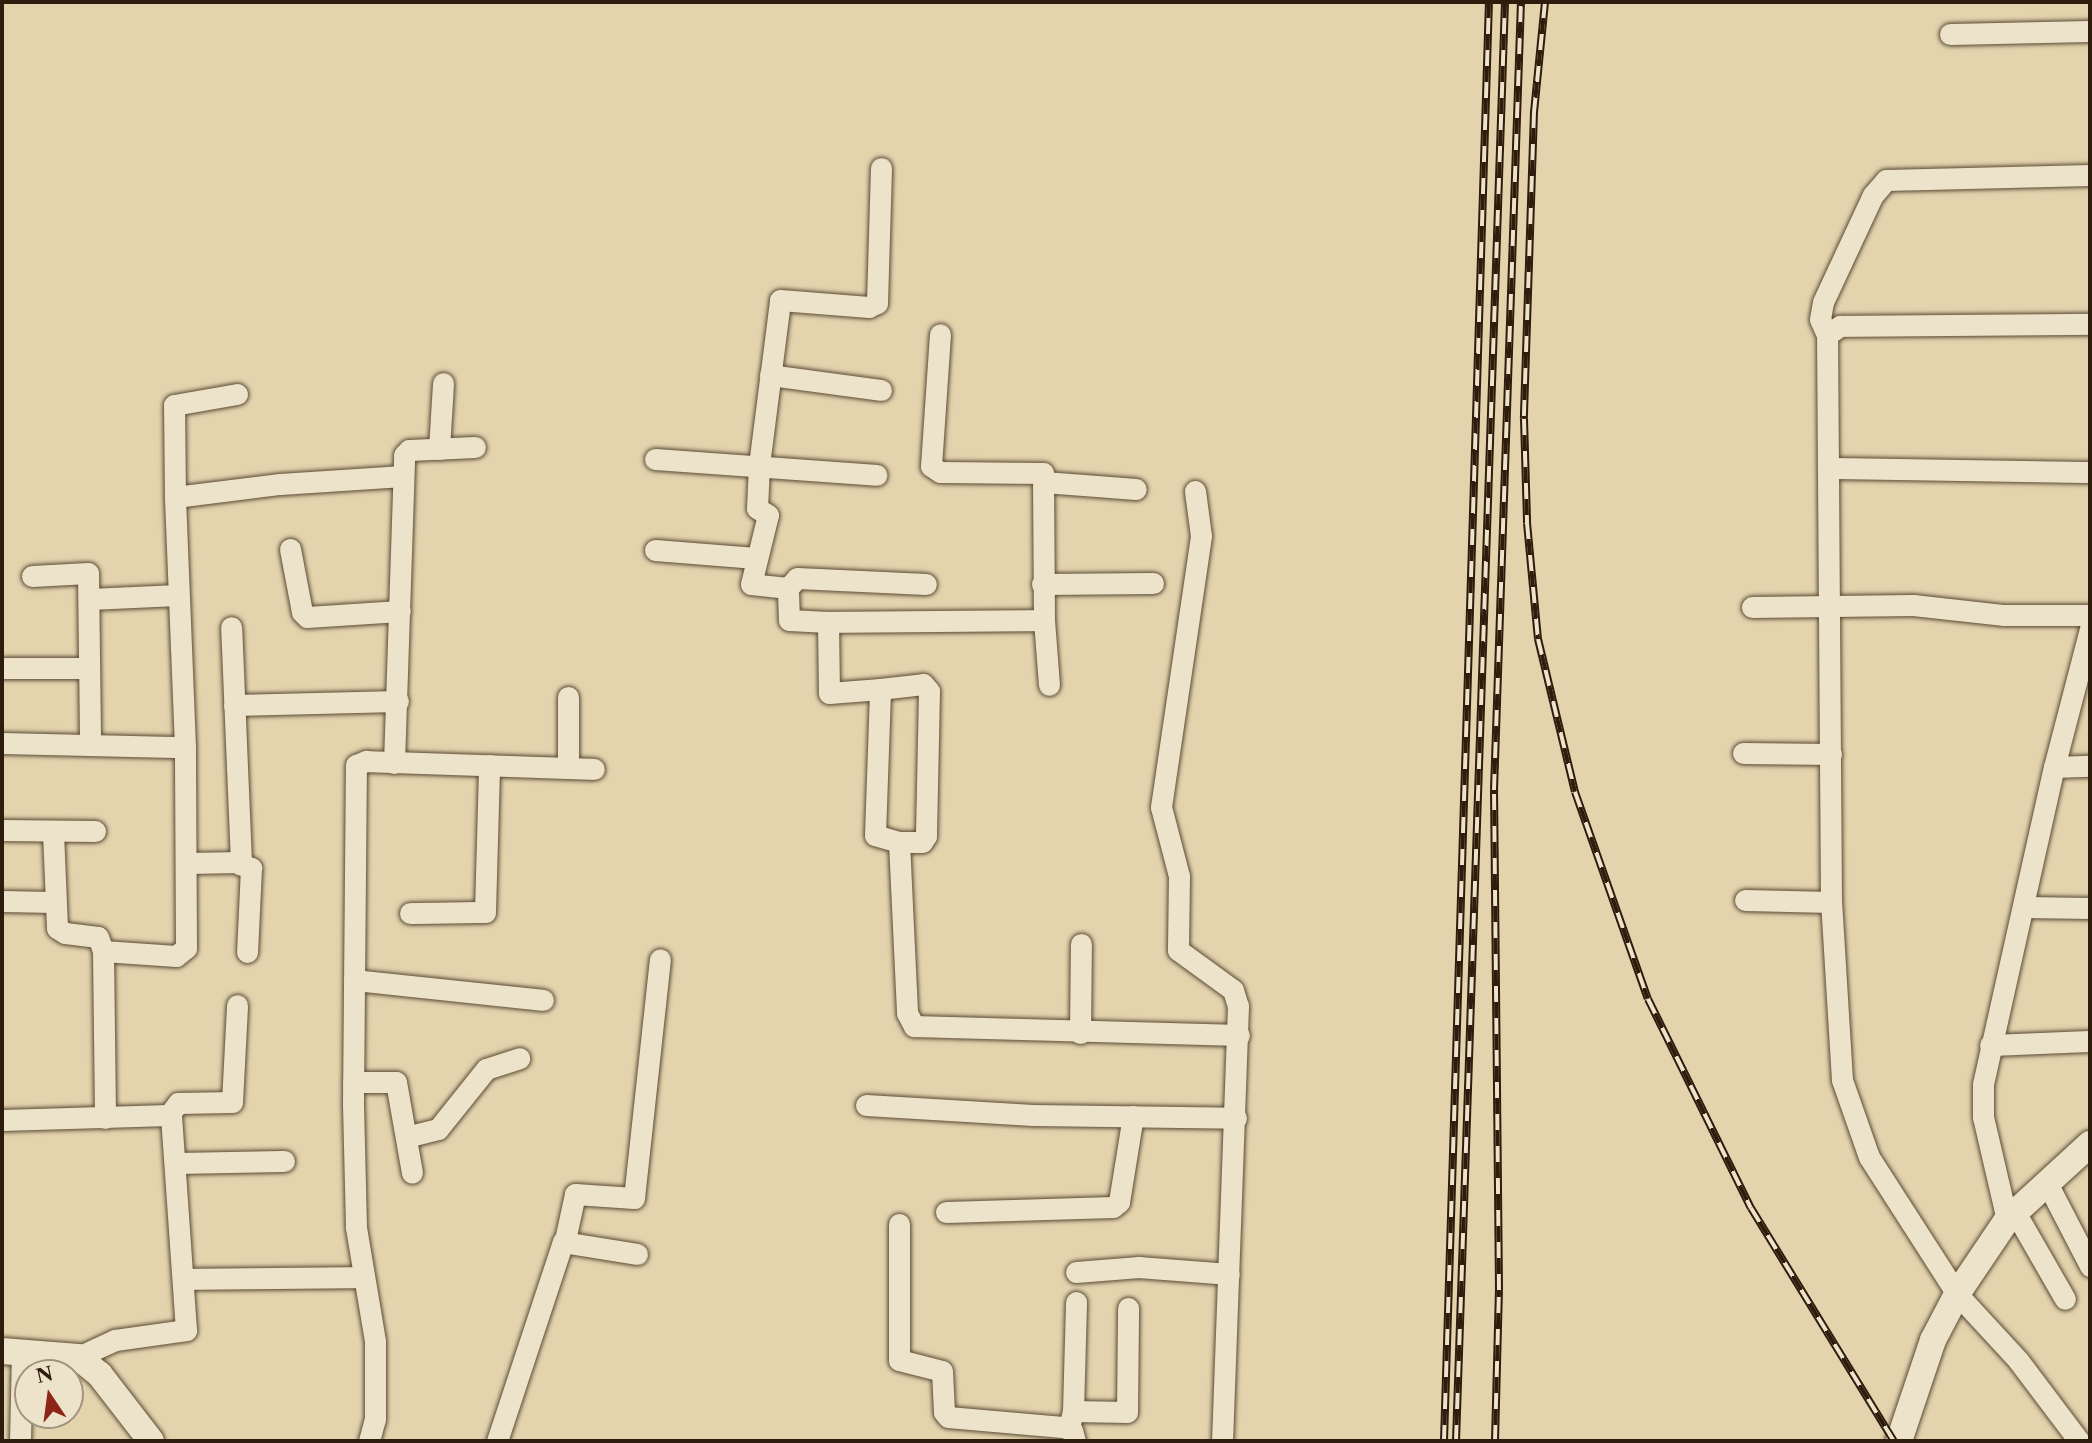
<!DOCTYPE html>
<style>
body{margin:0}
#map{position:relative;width:2092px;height:1443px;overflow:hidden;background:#e3d4ae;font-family:"Libre Caslon Text",serif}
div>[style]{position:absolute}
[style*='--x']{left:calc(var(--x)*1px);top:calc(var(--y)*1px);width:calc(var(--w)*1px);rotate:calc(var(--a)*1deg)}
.roads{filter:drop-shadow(0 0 2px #5b4a34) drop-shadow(0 0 2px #5b4a34)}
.minor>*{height:21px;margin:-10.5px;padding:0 10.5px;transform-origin:10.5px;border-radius:10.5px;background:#ede3ca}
.tertiary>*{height:26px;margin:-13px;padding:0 13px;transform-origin:13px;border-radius:13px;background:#ede3ca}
.rail>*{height:8px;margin-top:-4px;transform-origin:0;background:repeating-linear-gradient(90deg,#ede3ca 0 16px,#2e1c0c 0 32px);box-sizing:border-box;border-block:2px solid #2e1c0c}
span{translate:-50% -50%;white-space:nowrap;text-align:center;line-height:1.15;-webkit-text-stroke:7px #ede3ca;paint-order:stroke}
.frame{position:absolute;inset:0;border:4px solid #2e1c0c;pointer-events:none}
.north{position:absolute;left:14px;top:1359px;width:70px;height:70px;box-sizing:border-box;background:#ede3ca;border:2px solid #a1937e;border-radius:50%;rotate:347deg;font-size:19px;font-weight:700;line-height:28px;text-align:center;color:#2e1c0c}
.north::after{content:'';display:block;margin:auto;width:24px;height:32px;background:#8f2418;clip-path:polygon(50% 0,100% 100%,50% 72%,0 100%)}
</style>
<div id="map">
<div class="roads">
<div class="minor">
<div style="--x:1950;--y:34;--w:140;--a:-1.2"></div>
<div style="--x:1827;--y:335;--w:17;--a:-114"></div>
<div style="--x:1820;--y:319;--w:17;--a:-80"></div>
<div style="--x:1823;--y:302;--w:118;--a:-65"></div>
<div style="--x:1873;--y:195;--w:20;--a:-49"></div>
<div style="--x:1886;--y:180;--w:204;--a:-1.4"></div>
<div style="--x:770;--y:375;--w:112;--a:7.7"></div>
<div style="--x:439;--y:449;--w:66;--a:-86.5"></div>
<div style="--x:655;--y:459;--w:222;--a:4.1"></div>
<div style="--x:1830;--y:468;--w:260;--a:0.9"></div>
<div style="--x:1044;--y:482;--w:92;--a:4.4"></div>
<div style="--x:1195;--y:491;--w:45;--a:82.4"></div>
<div style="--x:1201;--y:536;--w:274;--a:98.4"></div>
<div style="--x:1161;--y:807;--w:71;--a:75.4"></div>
<div style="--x:1179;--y:876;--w:74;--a:90.8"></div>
<div style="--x:1178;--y:950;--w:68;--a:36"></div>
<div style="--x:1233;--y:990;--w:17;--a:73"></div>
<div style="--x:1238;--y:1006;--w:435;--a:92.1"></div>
<div style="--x:175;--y:497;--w:92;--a:-90.6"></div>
<div style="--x:174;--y:405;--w:64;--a:-9.9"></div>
<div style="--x:290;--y:549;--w:64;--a:79.2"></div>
<div style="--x:302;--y:612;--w:7;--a:45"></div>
<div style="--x:307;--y:617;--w:93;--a:-3.7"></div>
<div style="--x:655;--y:550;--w:101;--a:4.5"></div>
<div style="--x:32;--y:576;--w:56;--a:-3.1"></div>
<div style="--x:88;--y:573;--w:169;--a:89.3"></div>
<div style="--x:1042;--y:584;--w:111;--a:-0.5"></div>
<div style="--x:788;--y:588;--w:13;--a:-48"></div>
<div style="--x:797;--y:578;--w:129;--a:2.7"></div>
<div style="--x:89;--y:599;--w:89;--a:-2.6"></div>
<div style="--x:1752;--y:607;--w:161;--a:-0.7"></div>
<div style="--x:1913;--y:605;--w:92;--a:6.3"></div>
<div style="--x:2004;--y:615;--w:86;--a:0"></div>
<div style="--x:1044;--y:620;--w:65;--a:85.6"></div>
<div style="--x:828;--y:622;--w:39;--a:-177"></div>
<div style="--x:789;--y:620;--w:32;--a:-92"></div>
<div style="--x:788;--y:588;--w:37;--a:-174"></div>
<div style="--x:751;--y:584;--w:71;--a:-76.2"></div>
<div style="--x:768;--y:515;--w:13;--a:-148"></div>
<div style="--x:757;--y:508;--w:43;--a:-87.3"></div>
<div style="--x:759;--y:465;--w:166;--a:-82.7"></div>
<div style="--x:780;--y:300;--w:89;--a:4.5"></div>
<div style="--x:869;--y:307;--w:9;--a:-27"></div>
<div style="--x:877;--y:303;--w:135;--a:-88.3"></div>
<div style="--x:2;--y:668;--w:85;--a:0"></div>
<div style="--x:880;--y:689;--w:43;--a:-6.6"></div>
<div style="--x:923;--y:684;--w:9;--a:49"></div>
<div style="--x:929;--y:691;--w:145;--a:91.2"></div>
<div style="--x:926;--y:836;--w:7;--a:124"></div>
<div style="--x:922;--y:842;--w:23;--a:180"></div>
<div style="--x:899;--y:842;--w:171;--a:87.3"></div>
<div style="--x:907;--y:1013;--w:15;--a:62"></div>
<div style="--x:914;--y:1026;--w:325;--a:1.6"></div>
<div style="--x:234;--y:705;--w:164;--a:-1.4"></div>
<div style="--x:2;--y:743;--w:183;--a:1.3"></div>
<div style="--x:1743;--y:753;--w:88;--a:0.7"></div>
<div style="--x:394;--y:763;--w:308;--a:-88.1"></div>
<div style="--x:404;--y:455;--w:7;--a:-45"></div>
<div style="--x:409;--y:450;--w:66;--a:-2.6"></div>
<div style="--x:2054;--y:767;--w:36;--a:-2"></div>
<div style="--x:568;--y:768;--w:71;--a:-90"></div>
<div style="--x:2;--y:830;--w:93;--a:0.6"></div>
<div style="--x:53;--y:832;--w:96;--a:87.6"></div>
<div style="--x:57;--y:928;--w:9;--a:32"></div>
<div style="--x:65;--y:933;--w:33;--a:7"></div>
<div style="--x:98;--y:937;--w:15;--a:70"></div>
<div style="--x:103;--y:951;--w:167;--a:89.3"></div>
<div style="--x:899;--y:842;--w:25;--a:-164"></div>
<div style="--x:875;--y:835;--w:146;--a:-88"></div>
<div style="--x:880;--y:689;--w:51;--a:175.5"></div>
<div style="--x:829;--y:693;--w:71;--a:-90.8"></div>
<div style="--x:828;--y:622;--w:216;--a:-0.5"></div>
<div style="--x:1044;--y:620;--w:147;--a:-90.4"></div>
<div style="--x:1043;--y:473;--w:103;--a:-179.4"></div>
<div style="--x:940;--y:472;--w:11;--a:-146"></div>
<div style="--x:931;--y:466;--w:132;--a:-86.1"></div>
<div style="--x:188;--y:863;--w:53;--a:-1.1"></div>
<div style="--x:241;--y:862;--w:235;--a:-92.4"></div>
<div style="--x:239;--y:864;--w:13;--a:18"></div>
<div style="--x:251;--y:868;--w:84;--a:92.7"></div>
<div style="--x:1745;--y:900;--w:86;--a:1.3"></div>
<div style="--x:2;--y:901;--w:51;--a:1.1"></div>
<div style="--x:2025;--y:907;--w:65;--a:0.9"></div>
<div style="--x:410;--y:913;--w:75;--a:-0.8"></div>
<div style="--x:485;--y:912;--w:147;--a:-88.4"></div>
<div style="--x:103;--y:951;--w:73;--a:3.9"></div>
<div style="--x:176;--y:956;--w:13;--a:-39"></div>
<div style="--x:186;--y:948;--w:201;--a:-90.3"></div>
<div style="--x:185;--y:747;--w:250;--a:-92.3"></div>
<div style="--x:175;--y:497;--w:106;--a:-7.1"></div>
<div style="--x:280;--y:484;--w:123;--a:-3.7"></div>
<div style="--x:354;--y:980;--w:190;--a:6"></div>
<div style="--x:1080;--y:1033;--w:89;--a:-89.4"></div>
<div style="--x:1990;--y:1045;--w:100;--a:-2.3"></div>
<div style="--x:353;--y:1082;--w:43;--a:0"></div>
<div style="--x:396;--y:1082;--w:92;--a:80"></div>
<div style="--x:866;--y:1105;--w:167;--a:3.4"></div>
<div style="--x:1033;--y:1115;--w:203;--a:0.8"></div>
<div style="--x:2;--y:1120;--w:167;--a:-1.7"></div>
<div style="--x:169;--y:1115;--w:15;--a:-53"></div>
<div style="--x:178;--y:1103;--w:54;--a:-1.1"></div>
<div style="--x:232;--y:1102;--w:97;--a:-87"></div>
<div style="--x:406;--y:1137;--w:33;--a:-14"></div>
<div style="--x:438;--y:1129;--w:77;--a:-51.3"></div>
<div style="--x:486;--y:1069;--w:35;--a:-18"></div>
<div style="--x:175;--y:1163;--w:109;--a:-1.1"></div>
<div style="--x:2046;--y:1181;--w:96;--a:62.6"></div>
<div style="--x:946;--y:1212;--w:167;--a:-1.7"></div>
<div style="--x:1113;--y:1207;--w:8;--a:-40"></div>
<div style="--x:1119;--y:1202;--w:87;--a:-80.8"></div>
<div style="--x:2015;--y:1212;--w:100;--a:60.1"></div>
<div style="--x:2007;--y:1220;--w:106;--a:-103.1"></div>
<div style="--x:1983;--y:1117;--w:33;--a:-90"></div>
<div style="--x:1983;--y:1084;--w:325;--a:-77.4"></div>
<div style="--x:2054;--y:767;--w:143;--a:-75.4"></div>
<div style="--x:899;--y:1224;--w:136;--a:90"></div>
<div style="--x:899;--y:1360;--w:44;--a:14.3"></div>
<div style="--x:942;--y:1371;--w:41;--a:87.2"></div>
<div style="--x:944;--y:1412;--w:6;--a:51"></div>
<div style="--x:948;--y:1417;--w:115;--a:5"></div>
<div style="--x:1063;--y:1427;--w:9;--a:18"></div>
<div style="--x:1072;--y:1430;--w:11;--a:75"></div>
<div style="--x:565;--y:1240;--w:47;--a:-77.7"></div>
<div style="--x:575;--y:1194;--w:59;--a:3.9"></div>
<div style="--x:634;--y:1198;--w:240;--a:-83.8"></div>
<div style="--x:1076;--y:1272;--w:63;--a:-4.5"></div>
<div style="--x:1139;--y:1267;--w:90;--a:4.4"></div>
<div style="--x:184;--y:1279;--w:180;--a:-0.6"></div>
<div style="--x:78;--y:1357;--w:41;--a:-24.7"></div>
<div style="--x:115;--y:1340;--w:72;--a:-8"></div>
<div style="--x:186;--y:1330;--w:217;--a:-94"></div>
<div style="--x:1073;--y:1411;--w:109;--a:-88.4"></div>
<div style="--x:1069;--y:1428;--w:17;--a:-77"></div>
<div style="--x:1073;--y:1411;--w:54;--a:1.1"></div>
<div style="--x:1127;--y:1412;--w:104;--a:-89.4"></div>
<div style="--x:20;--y:1441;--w:90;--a:-88.7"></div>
<div style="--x:369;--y:1441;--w:23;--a:-75"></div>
<div style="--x:375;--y:1419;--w:78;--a:-90"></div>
<div style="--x:375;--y:1341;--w:116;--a:-99.5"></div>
<div style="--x:356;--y:1227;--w:125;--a:-91.4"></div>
<div style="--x:353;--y:1102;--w:337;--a:-89.5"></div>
<div style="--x:356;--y:765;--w:11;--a:-22"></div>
<div style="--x:366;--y:761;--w:228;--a:2"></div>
<div style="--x:497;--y:1441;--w:210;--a:-71.7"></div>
<div style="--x:563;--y:1242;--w:75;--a:9.2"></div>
<div style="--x:2079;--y:1441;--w:101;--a:-127"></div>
<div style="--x:2018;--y:1360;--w:90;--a:-132.7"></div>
<div style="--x:1957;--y:1294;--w:163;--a:-122.7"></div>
<div style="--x:1869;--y:1157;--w:82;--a:-109.3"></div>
<div style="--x:1842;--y:1080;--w:178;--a:-93.5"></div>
<div style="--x:1831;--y:902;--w:567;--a:-90.4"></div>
<div style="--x:1827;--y:335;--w:16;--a:-35"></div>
<div style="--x:1840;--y:326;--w:250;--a:-0.5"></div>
</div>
<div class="tertiary">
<div style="--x:2;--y:1351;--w:76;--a:4.5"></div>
<div style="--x:78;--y:1357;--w:28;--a:39"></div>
<div style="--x:100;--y:1375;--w:83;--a:52.3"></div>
<div style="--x:1899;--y:1441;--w:107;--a:-71.4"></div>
<div style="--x:1933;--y:1340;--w:52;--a:-62.4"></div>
<div style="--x:1957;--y:1294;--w:89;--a:-56"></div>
<div style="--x:2007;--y:1220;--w:113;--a:-42.5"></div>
</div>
</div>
<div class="rail">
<div style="--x:1545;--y:2;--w:111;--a:95.7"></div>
<div style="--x:1534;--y:112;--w:307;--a:91.9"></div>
<div style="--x:1524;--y:419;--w:104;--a:88.3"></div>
<div style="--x:1527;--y:523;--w:117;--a:84.6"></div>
<div style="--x:1538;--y:639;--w:157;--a:76.4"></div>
<div style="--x:1575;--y:792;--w:219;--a:70.6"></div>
<div style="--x:1648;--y:999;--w:233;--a:63.8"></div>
<div style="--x:1751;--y:1208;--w:273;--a:58.5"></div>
<div style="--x:1444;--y:1441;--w:1440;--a:-88.21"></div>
<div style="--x:1456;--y:1441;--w:1440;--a:-88.05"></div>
<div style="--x:1495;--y:1441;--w:151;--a:-88.5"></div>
<div style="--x:1499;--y:1290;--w:500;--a:-90.57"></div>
<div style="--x:1494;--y:790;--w:788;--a:-88.04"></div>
</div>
<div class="frame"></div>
<div class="north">N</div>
</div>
